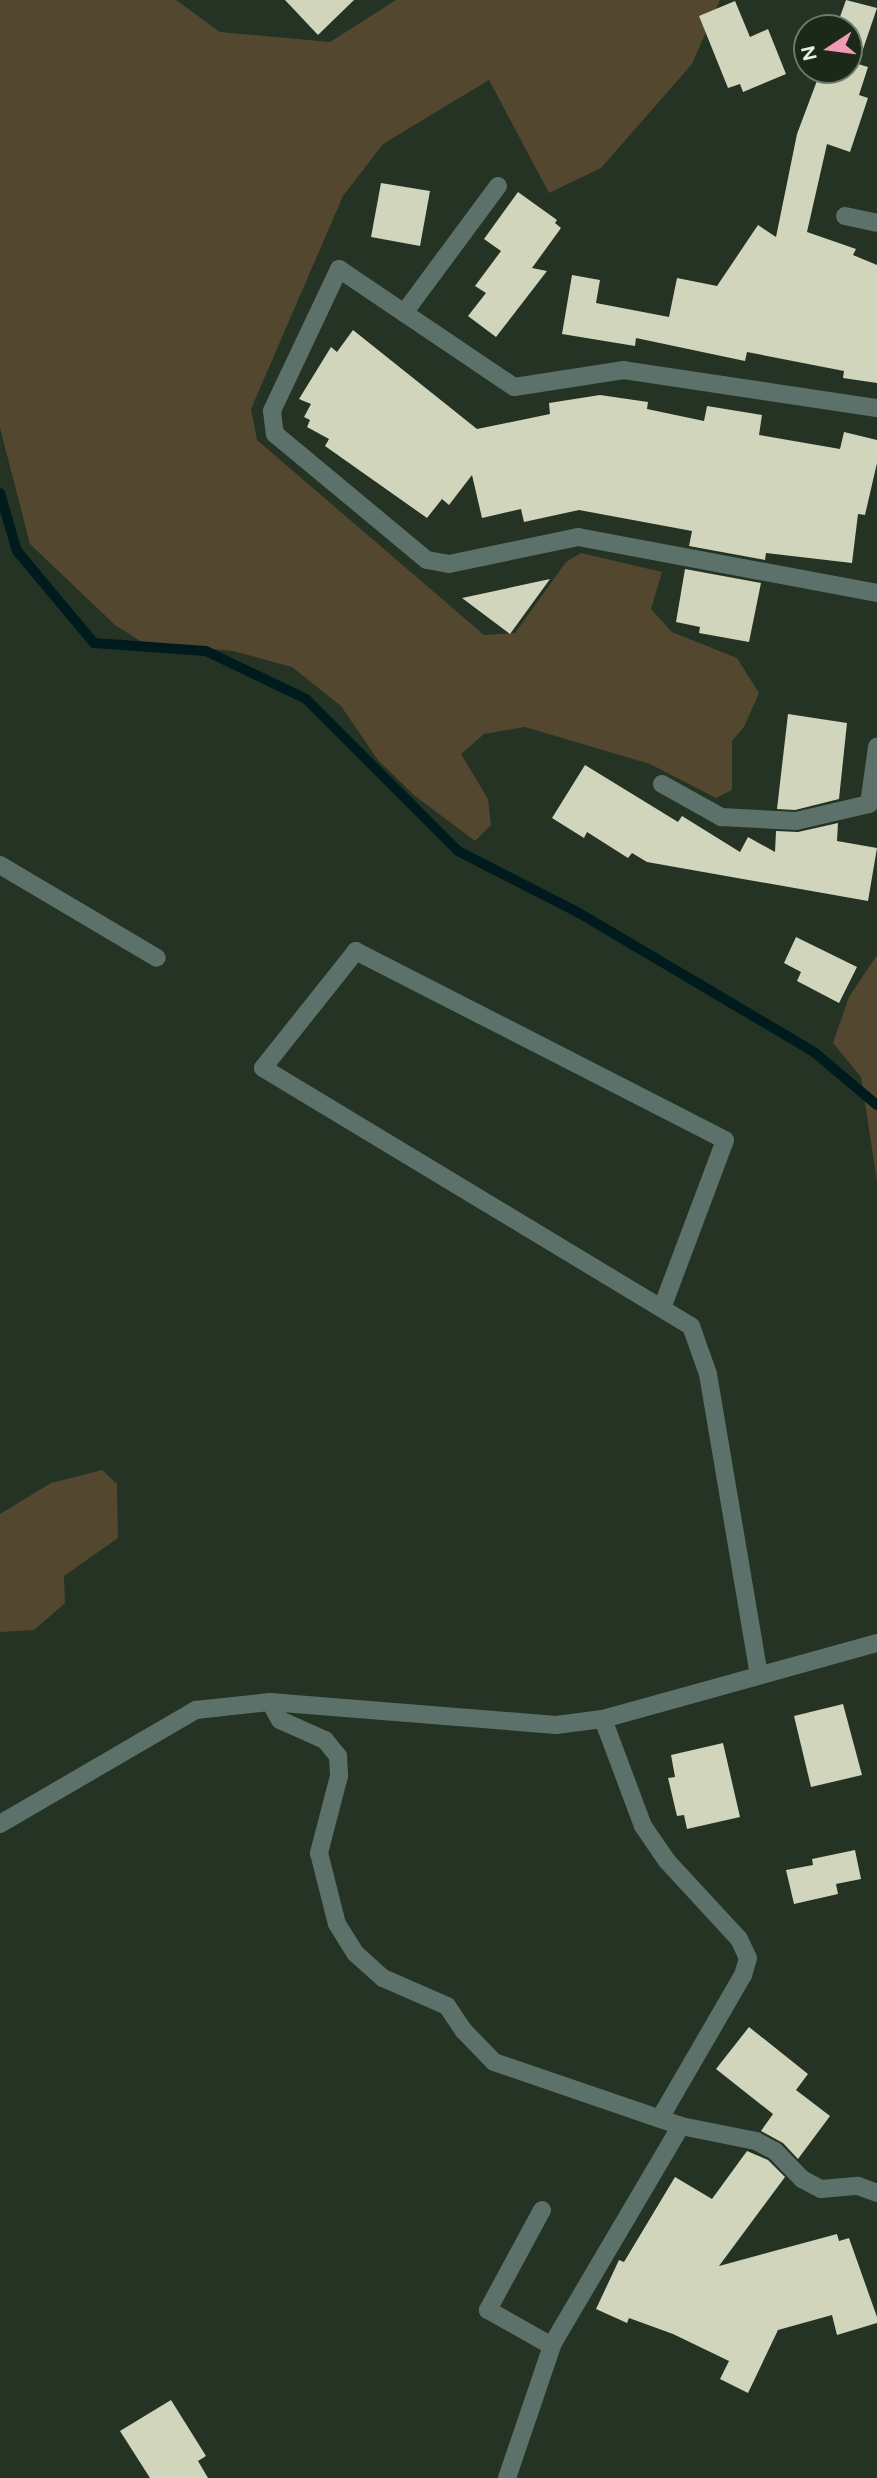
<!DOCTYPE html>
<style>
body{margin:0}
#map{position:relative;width:877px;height:2478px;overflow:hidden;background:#243323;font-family:Figtree,sans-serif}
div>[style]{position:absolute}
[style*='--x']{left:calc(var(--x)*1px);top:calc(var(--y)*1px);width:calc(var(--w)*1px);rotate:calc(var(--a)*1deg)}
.green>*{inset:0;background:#53472f}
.stream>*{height:10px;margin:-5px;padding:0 5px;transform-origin:5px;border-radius:5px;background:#001b1d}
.building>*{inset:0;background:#d1d5bb}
.minor>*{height:18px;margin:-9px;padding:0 9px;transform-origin:9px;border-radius:9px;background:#5c7169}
span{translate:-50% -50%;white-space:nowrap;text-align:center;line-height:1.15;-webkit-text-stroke:7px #1b2919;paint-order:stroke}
.north{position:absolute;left:793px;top:14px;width:70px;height:70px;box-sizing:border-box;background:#1b2919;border:2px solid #6d796b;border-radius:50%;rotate:257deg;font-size:19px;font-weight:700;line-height:28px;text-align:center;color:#e7f1e6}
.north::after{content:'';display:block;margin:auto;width:24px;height:32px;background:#f09ab7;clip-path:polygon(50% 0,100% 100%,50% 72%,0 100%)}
</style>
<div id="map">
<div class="green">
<div style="clip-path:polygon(0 0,176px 0,220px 32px,330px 42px,396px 0,720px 0,692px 64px,601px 168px,549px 193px,489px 80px,383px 144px,343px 196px,251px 409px,257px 440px,484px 635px,515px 633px,566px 562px,581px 553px,662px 572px,651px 609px,672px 632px,737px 658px,759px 693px,744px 727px,732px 741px,732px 790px,716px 798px,650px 764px,525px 727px,484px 734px,461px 754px,488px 799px,491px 825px,475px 841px,415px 796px,378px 760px,341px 706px,292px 667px,233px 651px,142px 642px,115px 625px,30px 544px,0 428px)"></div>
<div style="clip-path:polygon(877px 955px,877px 1181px,861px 1077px,833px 1043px,849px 997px)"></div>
<div style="clip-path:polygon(102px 1470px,117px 1484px,118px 1538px,64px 1576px,65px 1603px,34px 1630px,0 1632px,0 1514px,51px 1483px)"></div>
</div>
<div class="stream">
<div style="--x:0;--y:493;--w:60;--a:73.7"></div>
<div style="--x:17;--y:551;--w:120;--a:50.1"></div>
<div style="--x:94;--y:643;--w:112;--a:4.1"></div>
<div style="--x:206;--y:651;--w:111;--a:25.6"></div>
<div style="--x:306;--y:699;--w:215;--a:45"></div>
<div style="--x:458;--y:851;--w:136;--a:27.1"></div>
<div style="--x:579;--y:913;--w:273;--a:30.6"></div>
<div style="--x:814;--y:1052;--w:82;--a:40.1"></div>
</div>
<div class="building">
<div style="clip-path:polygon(285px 0,354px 0,318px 35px)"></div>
<div style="clip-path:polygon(846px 0,877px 8px,858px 64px,868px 67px,859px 95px,868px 98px,850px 152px,827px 144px,807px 232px,856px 249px,853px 255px,877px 265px,877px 383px,843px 378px,844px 371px,747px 352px,745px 361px,636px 338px,635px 346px,562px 334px,572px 275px,600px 280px,596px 303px,669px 317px,677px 278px,717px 286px,758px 225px,776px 237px,797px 134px,821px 70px,849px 70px,849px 28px,836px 28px)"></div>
<div style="clip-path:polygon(735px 1px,750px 37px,768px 29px,786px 74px,743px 92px,740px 84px,728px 88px,699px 16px)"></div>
<div style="clip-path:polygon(381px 183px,430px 191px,420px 246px,371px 237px)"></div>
<div style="clip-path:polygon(518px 192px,557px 220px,555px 223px,561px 228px,532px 268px,547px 271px,496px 337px,468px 316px,486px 293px,475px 286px,501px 251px,484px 239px)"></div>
<div style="clip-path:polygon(353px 330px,477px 429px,550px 414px,549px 403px,600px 395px,648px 402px,647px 409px,704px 421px,707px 406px,762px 415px,759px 435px,840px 449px,844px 432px,877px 440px,877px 463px,865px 515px,858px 514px,852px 563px,766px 553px,765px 560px,689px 546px,692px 531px,579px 510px,524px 522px,521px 509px,482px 518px,472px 475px,449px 505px,442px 499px,427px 518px,325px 446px,329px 439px,307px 427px,310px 420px,304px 417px,311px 404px,299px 399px,331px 347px,337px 352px)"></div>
<div style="clip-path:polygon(685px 569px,761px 583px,749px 642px,699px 633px,700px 627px,676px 622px)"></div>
<div style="clip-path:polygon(550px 579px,510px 634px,462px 598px)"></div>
<div style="clip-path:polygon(788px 714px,847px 723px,839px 799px,795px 810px,777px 809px)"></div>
<div style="clip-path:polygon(585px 765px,678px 822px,682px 816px,740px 852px,748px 837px,775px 852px,776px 831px,798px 832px,838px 823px,837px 841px,877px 848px,868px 901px,647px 862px,632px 853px,628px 858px,587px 832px,584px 838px,552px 818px)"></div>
<div style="clip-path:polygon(796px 937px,857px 967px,839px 1003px,797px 981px,801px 972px,784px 963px)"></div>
<div style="clip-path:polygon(843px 1704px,862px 1775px,811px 1787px,794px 1716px)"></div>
<div style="clip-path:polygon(723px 1743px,740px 1817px,687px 1829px,684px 1815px,677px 1816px,668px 1778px,675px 1777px,671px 1755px)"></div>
<div style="clip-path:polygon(855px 1850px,861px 1879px,836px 1884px,838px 1894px,794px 1904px,786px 1870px,813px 1865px,812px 1859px)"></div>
<div style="clip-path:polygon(749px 2027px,808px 2074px,796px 2090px,830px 2116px,798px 2159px,783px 2143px,761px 2131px,773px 2114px,716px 2069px)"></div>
<div style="clip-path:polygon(747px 2151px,768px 2160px,785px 2177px,719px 2266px,837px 2234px,839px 2241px,849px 2238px,877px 2317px,877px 2323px,837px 2335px,832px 2315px,778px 2330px,748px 2393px,720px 2379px,729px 2361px,673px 2334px,629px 2318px,627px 2323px,596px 2309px,619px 2260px,624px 2262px,675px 2177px,712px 2199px)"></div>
<div style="clip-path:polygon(171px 2400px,206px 2456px,198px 2461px,208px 2478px,150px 2478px,120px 2431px)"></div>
</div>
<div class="minor">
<div style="--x:845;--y:216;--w:33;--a:12"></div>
<div style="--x:404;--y:313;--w:158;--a:-53.5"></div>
<div style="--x:877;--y:408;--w:256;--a:-171.5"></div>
<div style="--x:624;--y:370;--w:111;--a:171.2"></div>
<div style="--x:514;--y:387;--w:211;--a:-146"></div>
<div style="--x:339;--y:269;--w:157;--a:115.3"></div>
<div style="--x:272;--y:411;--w:23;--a:83"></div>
<div style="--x:275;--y:434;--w:197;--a:39.7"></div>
<div style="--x:427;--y:560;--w:22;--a:10"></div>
<div style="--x:449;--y:564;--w:132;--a:-11.8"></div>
<div style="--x:578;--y:537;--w:304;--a:10.6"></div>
<div style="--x:662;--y:784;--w:68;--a:29.2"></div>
<div style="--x:721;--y:817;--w:75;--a:3.1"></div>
<div style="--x:796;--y:821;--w:75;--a:-13.1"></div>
<div style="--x:869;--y:804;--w:58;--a:-82"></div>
<div style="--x:0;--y:865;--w:182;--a:30.6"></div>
<div style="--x:662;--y:1308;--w:179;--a:-69.4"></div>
<div style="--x:725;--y:1140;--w:415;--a:-152.9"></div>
<div style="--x:356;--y:951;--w:149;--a:128.5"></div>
<div style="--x:263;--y:1068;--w:500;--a:31.1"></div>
<div style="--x:691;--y:1326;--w:51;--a:70.5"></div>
<div style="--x:708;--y:1374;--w:304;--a:80.4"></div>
<div style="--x:270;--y:1702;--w:21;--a:61"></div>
<div style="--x:280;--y:1720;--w:49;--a:24"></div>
<div style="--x:325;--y:1740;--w:21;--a:51"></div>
<div style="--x:338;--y:1756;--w:20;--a:87"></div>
<div style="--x:339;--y:1776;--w:80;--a:104.6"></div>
<div style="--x:319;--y:1853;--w:73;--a:75.8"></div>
<div style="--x:337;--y:1924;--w:34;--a:58"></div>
<div style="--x:355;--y:1953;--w:38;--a:42"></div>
<div style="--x:383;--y:1978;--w:70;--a:23.6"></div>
<div style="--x:447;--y:2006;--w:30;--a:56"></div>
<div style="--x:464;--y:2031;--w:43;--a:45.9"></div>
<div style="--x:494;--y:2062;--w:198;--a:18.9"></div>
<div style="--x:603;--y:1719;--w:114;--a:69.5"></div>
<div style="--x:643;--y:1826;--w:42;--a:55.6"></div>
<div style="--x:667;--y:1861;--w:106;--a:47.3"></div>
<div style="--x:739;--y:1939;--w:21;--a:65"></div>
<div style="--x:748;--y:1958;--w:18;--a:106"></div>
<div style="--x:743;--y:1975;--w:165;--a:120.1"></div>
<div style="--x:0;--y:1824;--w:227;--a:-30.2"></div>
<div style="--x:196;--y:1710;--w:74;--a:-6.2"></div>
<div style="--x:270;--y:1702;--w:287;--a:4.6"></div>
<div style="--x:556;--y:1725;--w:47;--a:-7.3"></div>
<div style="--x:603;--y:1719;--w:284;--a:-15.5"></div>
<div style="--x:542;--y:2210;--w:114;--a:118.4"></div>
<div style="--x:488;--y:2310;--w:73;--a:29.4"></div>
<div style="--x:507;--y:2478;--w:143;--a:-71.2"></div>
<div style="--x:553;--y:2343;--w:252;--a:-59.5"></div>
<div style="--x:681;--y:2126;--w:76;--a:11.3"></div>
<div style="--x:756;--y:2141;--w:21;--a:28"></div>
<div style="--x:775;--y:2151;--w:39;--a:46"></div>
<div style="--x:802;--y:2179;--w:21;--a:28"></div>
<div style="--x:821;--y:2189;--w:37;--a:-5"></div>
<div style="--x:858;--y:2186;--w:20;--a:20"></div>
</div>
<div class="north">N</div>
</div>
